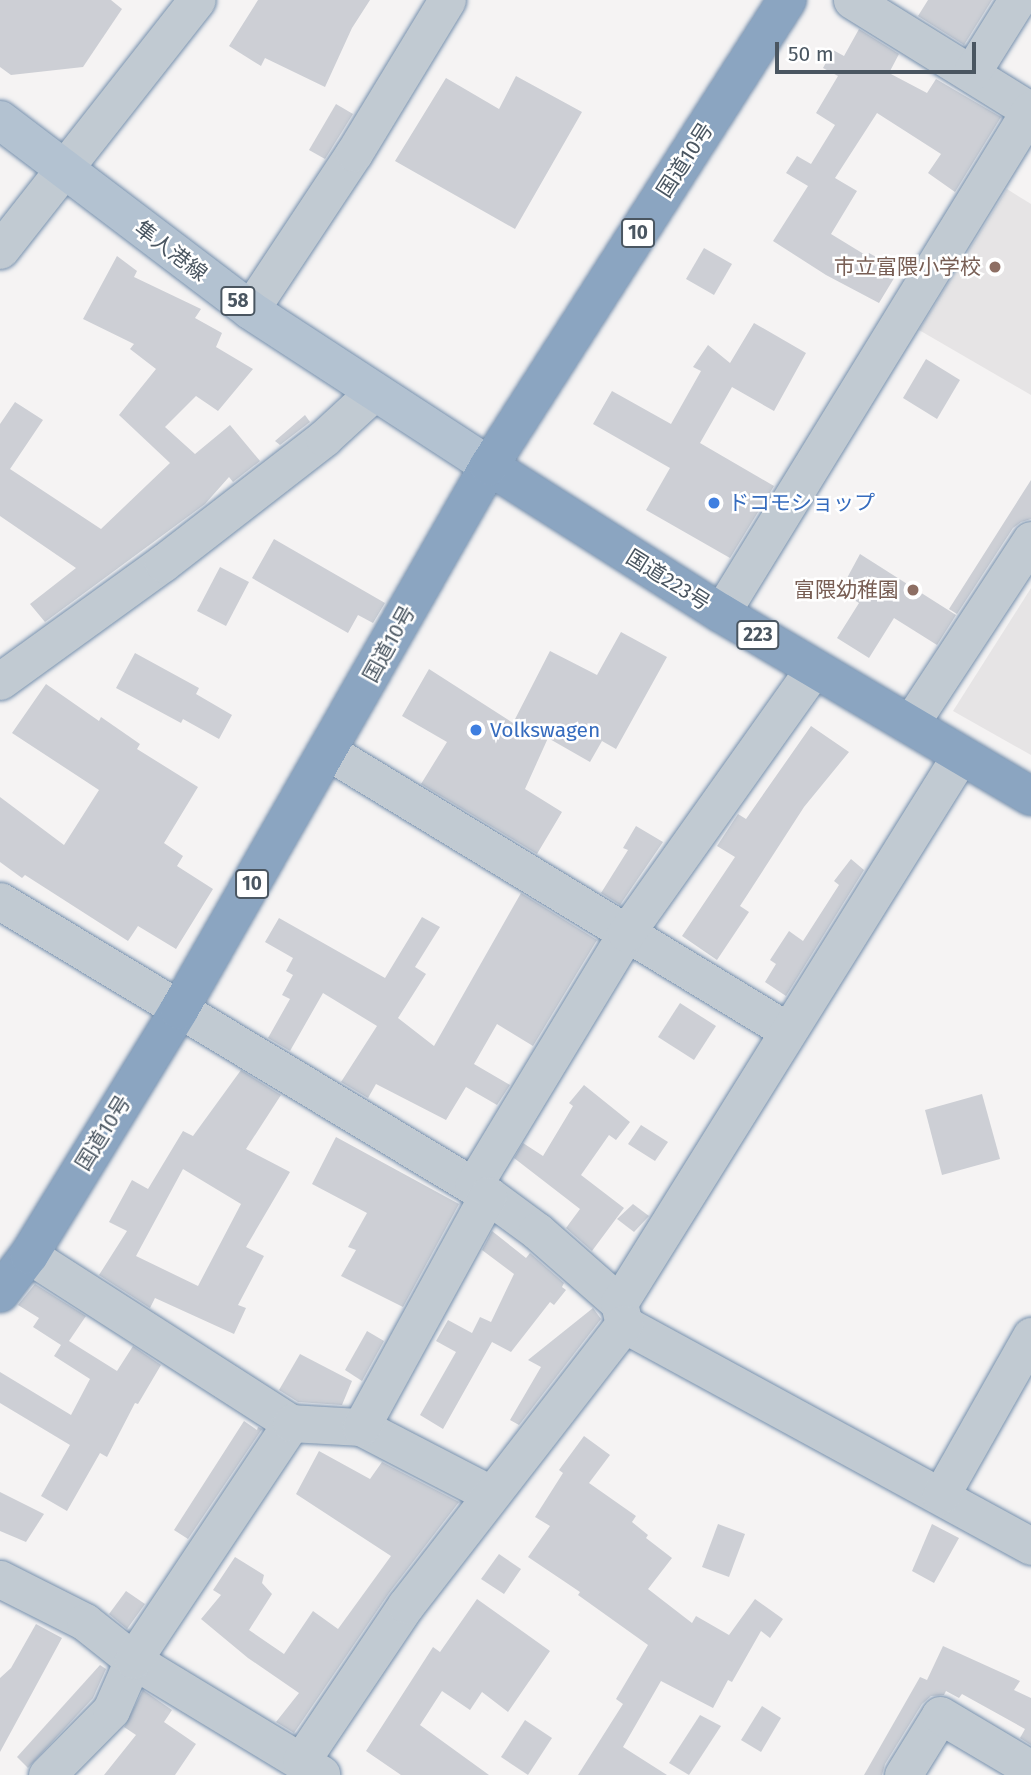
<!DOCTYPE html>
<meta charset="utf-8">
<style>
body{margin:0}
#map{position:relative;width:1031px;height:1775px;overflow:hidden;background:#f5f3f3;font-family:"Fira Sans","Noto Sans JP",sans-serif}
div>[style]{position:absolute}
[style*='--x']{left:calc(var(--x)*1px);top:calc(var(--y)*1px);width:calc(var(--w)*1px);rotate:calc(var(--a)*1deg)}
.education>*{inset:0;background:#e6e4e5}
.building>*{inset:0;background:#cdcfd5}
.roads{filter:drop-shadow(0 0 2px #7690ad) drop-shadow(0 0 2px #7690ad)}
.minor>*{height:37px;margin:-18.5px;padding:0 18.5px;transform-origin:18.5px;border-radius:18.5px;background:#c1cad2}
.major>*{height:38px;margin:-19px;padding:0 19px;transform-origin:19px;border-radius:19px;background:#b3c2d1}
.highway>*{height:38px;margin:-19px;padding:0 19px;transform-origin:19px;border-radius:19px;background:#8ba5c1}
.dots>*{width:19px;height:19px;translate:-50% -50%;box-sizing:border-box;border:4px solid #fff;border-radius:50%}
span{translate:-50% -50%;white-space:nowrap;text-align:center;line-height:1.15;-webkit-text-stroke:5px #fff;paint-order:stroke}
.shield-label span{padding:2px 5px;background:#fff;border:2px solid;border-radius:5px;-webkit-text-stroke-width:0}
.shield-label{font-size:19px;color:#4a5661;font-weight:700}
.street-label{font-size:21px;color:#4a5661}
.education-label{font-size:21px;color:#785e54}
.right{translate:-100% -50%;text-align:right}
.shop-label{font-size:21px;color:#366cbe}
.left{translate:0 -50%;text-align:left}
.scale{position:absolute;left:775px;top:42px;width:201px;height:32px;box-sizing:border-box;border:4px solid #4a5661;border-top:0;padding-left:9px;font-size:21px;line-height:24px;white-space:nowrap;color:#4a5661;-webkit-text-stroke:5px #fff;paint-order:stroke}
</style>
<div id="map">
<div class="education">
<div style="clip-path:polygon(1007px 189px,1031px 204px,1031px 395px,919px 330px)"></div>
<div style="clip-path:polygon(1031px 588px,1031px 755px,953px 711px)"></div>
</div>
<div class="building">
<div style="clip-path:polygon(0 0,111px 0,122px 9px,83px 67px,11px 75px,0 67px)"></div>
<div style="clip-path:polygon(258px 0,370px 0,352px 28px,325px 87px,265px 58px,261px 66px,229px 46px)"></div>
<div style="clip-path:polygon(928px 0,992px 0,964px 45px,918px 16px)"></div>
<div style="clip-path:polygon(859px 29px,899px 54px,889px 73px,927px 93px,936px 79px,1001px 117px,955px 192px,928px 173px,941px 154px,877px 113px,835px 178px,857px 191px,831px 234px,867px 256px,869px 253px,899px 270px,879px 303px,826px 275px,773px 241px,808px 186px,786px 173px,797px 156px,811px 164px,835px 125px,816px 113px,838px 76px,823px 68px,833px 50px,844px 56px)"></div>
<div style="clip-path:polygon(516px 76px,582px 112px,515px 229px,395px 161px,446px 78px,499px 109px)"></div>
<div style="clip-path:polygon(336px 104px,353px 114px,325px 159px,309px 150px)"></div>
<div style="clip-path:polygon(704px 248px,732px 264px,714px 295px,686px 279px)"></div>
<div style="clip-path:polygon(117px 256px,137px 271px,134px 277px,201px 309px,195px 318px,222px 333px,216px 347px,253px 369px,218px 411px,196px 396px,165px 427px,195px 454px,230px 425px,260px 461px,233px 482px,229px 477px,205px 504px,45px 622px,30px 604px,76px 568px,0 516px,0 424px,15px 402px,43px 420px,10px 469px,101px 529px,170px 463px,119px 415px,156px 369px,130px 349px,134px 344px,83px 319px)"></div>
<div style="clip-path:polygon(754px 323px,806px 353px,774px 411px,732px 387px,700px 443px,774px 486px,730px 558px,646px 510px,670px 468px,593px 424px,612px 391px,671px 424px,701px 371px,693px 367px,708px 345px,730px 363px)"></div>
<div style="clip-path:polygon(926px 359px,960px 380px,937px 419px,903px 398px)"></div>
<div style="clip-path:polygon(305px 415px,310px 422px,280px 445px,275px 441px)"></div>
<div style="clip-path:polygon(1031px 480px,1031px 519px,1021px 522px,1013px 528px,957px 614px,949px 609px)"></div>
<div style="clip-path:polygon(274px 539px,385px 603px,373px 623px,358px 615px,348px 633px,252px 578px)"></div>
<div style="clip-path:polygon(860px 554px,956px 615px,937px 645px,894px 618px,869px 658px,837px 638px,859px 603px,840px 591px)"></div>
<div style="clip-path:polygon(220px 567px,249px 582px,226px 626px,197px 611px)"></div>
<div style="clip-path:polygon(621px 632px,667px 657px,616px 749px,602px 741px,590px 762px,548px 738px,525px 789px,562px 812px,537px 854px,421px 784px,447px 742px,402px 716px,429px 669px,513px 723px,550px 651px,597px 675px)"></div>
<div style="clip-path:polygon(135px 653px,199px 688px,196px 694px,232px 715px,219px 739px,183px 719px,181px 723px,116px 688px)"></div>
<div style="clip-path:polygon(46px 684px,99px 721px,101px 717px,140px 744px,137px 749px,198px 787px,164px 843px,183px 856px,177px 866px,213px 889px,176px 949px,138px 926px,128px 941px,25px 875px,22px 878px,0 862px,0 797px,64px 845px,99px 790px,12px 733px)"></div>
<div style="clip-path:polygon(811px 726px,849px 752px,804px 807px,740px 906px,749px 912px,717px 960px,682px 936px,735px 857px,717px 846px,738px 814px,746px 819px)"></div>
<div style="clip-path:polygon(636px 826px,663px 842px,620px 905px,601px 893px,628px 850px,623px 848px)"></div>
<div style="clip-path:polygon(851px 859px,864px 870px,786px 996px,765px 982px,776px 964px,770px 960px,789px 931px,803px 941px,839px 885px,834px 881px)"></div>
<div style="clip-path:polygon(521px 893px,597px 940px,533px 1046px,497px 1024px,474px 1064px,510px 1085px,497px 1105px,466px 1087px,446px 1120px,376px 1084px,368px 1098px,341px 1082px,377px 1026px,323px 993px,290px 1051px,268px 1038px,290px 999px,282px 995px,293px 975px,286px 971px,293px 958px,265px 942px,279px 918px,385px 978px,422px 917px,440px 927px,415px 967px,426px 974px,398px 1018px,434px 1046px)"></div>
<div style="clip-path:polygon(680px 1003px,716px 1026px,694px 1060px,658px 1037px)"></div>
<div style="clip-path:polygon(evenodd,241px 1070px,281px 1095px,246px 1149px,290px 1172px,246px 1247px,264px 1256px,238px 1305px,246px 1308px,234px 1334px,155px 1298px,150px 1308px,99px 1275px,127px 1231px,109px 1222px,132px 1180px,148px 1189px,183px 1131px,193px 1136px,241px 1070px,183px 1169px,241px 1204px,198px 1286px,136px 1256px,183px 1169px)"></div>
<div style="clip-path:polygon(584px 1085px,630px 1122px,616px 1140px,609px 1135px,581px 1175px,624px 1208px,592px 1251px,566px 1228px,580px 1209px,514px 1158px,523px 1143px,543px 1156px,573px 1106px,569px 1103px)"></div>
<div style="clip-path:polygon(982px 1094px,1000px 1159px,942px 1175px,925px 1110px)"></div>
<div style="clip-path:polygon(641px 1125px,668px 1142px,655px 1161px,628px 1144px)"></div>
<div style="clip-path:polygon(336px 1137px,459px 1204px,403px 1307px,341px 1276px,356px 1250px,348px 1247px,367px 1213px,312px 1184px)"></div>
<div style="clip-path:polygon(633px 1204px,649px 1216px,634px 1232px,617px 1219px)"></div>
<div style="clip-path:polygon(492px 1231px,526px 1258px,530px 1253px,564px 1283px,562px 1287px,566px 1290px,554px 1305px,550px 1302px,511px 1352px,492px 1342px,443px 1429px,420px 1415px,456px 1352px,436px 1341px,448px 1320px,472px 1333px,480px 1317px,491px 1322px,514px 1274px,482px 1250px)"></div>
<div style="clip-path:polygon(35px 1284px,86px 1316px,69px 1341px,117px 1371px,133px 1346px,161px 1365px,138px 1404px,135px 1403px,107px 1457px,100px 1453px,67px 1511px,41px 1496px,70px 1445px,0 1403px,0 1372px,71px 1415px,90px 1379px,54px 1356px,61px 1345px,33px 1327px,39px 1318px,18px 1305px)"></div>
<div style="clip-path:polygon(593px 1308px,601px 1319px,519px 1425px,510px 1420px,541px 1367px,528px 1360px)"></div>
<div style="clip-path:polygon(367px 1331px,384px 1341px,362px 1381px,345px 1370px)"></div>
<div style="clip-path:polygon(300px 1354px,352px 1381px,342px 1405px,298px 1402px,279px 1390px)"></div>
<div style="clip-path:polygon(244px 1421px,257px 1430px,258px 1427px,262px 1429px,188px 1539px,174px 1530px)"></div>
<div style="clip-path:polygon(584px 1436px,610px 1455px,589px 1483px,636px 1516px,632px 1522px,648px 1535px,646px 1538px,672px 1558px,648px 1589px,692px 1623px,696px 1616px,729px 1635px,755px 1599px,783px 1619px,770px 1638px,761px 1631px,732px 1682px,728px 1680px,713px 1708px,661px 1681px,623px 1747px,667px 1775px,578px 1775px,623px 1704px,616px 1699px,648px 1645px,578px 1595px,580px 1592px,528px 1557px,550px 1526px,535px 1517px,563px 1473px,559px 1470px)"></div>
<div style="clip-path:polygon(319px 1451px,370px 1479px,382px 1462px,459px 1502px,389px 1593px,294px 1733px,276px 1722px,299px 1693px,248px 1658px,201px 1619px,221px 1595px,213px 1590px,235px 1557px,264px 1575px,262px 1583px,272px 1594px,249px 1630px,284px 1654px,313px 1611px,338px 1629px,391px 1556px,296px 1494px)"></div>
<div style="clip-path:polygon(0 1492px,44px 1514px,26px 1542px,0 1531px)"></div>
<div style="clip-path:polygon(718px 1524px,745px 1534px,729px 1577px,702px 1567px)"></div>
<div style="clip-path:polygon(932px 1524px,959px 1538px,934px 1583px,912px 1571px)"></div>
<div style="clip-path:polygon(499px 1554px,521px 1569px,504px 1594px,481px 1579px)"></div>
<div style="clip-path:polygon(126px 1591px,145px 1604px,127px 1629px,109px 1614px)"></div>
<div style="clip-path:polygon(477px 1599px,550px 1651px,508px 1712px,482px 1692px,470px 1710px,442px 1691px,420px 1725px,489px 1775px,401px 1775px,366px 1751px,433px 1647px,440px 1652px)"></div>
<div style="clip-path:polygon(36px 1624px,62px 1638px,0 1752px,0 1678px,11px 1668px)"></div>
<div style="clip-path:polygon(943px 1646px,1020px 1681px,1014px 1690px,1031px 1698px,1031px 1745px,1020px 1738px,1025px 1729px,962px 1694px,959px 1698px,946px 1691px,944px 1695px,931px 1696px,922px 1704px,885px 1764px,882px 1775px,864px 1775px,920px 1677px,927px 1680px)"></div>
<div style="clip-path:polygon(100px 1665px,106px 1669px,93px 1698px,28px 1768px,17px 1757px)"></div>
<div style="clip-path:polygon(143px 1690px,172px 1710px,164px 1722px,196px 1744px,175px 1775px,104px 1775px,136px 1735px,124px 1727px)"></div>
<div style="clip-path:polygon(762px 1706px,781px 1718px,761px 1752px,741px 1740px)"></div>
<div style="clip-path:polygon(700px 1715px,721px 1726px,689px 1775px,669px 1763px)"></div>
<div style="clip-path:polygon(525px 1720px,552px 1738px,528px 1775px,501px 1757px)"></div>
</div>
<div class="roads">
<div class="minor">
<div style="--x:852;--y:0;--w:211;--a:31.8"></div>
<div style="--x:972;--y:72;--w:85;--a:-58"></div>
<div style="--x:0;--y:250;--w:318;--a:-51.8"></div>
<div style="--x:250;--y:310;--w:188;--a:-56.5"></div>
<div style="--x:354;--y:153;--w:179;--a:-58.7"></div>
<div style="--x:721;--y:613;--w:590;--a:-58.44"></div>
<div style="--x:0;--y:681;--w:201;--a:-35.9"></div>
<div style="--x:163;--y:563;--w:204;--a:-37.8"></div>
<div style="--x:324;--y:438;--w:68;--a:-42.6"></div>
<div style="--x:910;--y:724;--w:220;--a:-56.7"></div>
<div style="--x:329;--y:752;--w:537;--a:31.29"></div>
<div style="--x:0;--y:901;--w:570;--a:31.07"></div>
<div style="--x:488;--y:1195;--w:61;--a:36.3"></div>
<div style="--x:537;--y:1231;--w:109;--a:41.3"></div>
<div style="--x:619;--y:1303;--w:22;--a:77"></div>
<div style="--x:624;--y:1324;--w:464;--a:28.6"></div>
<div style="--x:473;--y:1186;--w:296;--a:-58.8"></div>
<div style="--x:626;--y:933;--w:325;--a:-54.6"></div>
<div style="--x:29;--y:1255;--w:311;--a:32.7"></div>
<div style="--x:619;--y:1303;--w:645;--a:-58.06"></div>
<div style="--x:361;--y:1427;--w:145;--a:27.4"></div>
<div style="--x:941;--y:1495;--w:183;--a:-60.5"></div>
<div style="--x:0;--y:1579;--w:95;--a:26.8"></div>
<div style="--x:85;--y:1622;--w:61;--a:38.4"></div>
<div style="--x:133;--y:1660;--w:220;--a:31.2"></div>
<div style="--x:301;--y:1761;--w:188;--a:-56.1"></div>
<div style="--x:406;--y:1605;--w:356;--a:-52.2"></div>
<div style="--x:47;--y:1775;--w:91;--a:-45.4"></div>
<div style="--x:111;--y:1710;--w:55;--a:-66.3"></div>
<div style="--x:133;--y:1660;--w:285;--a:-56.3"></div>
<div style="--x:291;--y:1423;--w:70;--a:3.3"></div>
<div style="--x:361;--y:1427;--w:264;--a:-61.3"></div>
<div style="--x:903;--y:1775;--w:70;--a:-58.3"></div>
<div style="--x:940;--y:1715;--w:106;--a:30.7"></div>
</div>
<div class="major">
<div style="--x:0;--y:120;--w:314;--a:37.2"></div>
<div style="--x:250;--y:310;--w:285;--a:33.1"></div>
</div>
<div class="highway">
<div style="--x:489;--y:466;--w:275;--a:32.4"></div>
<div style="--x:721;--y:613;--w:360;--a:30.6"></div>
<div style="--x:0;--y:1293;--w:48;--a:-52.7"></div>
<div style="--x:29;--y:1255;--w:287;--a:-58.5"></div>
<div style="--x:179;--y:1010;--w:626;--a:-60.32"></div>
<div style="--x:489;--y:466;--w:553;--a:-57.4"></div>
</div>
</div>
<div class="dots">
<div style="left:995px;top:267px;background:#8d6e63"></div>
<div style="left:714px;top:503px;background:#3f7fe0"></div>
<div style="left:913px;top:590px;background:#8d6e63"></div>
<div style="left:476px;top:730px;background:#3f7fe0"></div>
</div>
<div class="shield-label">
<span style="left:638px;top:233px">10</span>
<span style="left:238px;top:301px">58</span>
<span style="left:758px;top:635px">223</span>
<span style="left:252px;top:884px">10</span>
</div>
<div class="street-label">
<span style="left:685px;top:160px;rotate:-57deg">国道10号</span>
<span style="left:171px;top:251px;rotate:37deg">隼人港線</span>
<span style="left:668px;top:580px;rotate:32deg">国道223号</span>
<span style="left:389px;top:644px;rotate:-61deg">国道10号</span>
<span style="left:103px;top:1133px;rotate:-58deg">国道10号</span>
</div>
<div class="education-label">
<span class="right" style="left:981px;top:267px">市立富隈小学校</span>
<span class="right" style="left:899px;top:590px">富隈幼稚園</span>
</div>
<div class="shop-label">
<span class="left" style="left:728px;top:503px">ドコモショップ</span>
<span class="left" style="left:490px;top:730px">Volkswagen</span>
</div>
<div class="scale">50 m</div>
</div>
